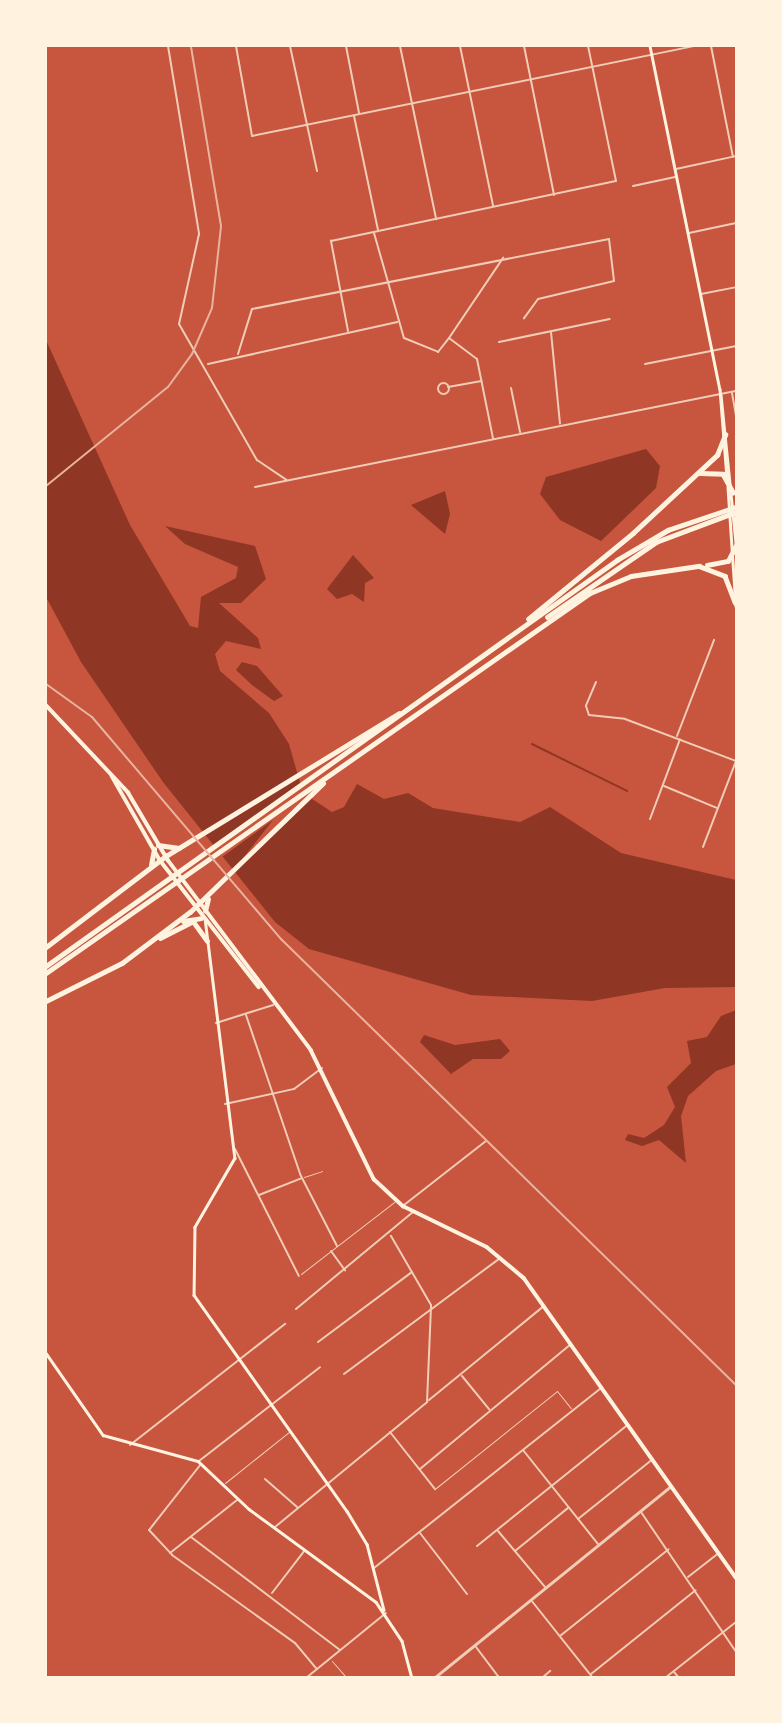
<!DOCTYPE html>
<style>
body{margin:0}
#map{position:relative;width:782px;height:1723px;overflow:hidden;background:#c8553d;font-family:"Noto Sans",sans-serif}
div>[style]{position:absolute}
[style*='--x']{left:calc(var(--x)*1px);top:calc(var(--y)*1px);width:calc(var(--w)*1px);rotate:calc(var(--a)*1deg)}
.water>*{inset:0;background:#8f3625}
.pier>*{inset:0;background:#c8553d}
.stream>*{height:2px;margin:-1px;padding:0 1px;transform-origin:1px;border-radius:1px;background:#8f3625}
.service>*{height:1px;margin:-0.5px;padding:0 0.5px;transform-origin:0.5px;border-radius:0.5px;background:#f1ccb7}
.minor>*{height:2px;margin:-1px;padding:0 1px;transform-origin:1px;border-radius:1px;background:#f1ccb7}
.minor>.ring{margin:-1px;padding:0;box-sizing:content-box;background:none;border:2px solid #f1ccb7;border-radius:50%}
.tertiary>*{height:2.5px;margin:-1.25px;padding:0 1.25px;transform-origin:1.25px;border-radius:1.25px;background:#f1ccb7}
.secondary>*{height:2.5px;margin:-1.25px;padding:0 1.25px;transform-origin:1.25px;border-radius:1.25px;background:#fff3e0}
.primary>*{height:3.5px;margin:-1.75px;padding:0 1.75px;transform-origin:1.75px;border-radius:1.75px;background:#fff3e0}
.motorway>*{height:4.5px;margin:-2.25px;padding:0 2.25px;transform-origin:2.25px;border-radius:2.25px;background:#fff3e0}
.rail>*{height:2px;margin:-1px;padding:0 1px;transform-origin:1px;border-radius:1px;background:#e9b49f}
span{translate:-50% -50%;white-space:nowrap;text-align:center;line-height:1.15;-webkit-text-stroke:6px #fff3e0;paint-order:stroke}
.frame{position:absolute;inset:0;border:47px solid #fff3e0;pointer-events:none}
</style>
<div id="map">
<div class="water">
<div style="clip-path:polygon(46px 340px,130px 525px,190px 626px,198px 628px,201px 597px,236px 578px,238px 567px,185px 544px,165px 526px,255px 546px,266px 579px,241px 603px,219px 603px,258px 638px,261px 649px,226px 641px,215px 654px,220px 671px,269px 713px,289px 744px,303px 793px,332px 812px,344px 807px,357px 784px,384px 799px,408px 793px,433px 808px,520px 822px,550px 807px,621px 853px,736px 880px,736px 987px,665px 988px,592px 1001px,471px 995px,309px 949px,275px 922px,163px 782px,81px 662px,46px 597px)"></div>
<div style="clip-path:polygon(646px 449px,660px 466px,656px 488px,601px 541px,560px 520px,540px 494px,546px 477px)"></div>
<div style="clip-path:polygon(445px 491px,450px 514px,445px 534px,411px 505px)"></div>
<div style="clip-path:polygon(353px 555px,374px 578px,365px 583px,364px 602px,352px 594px,337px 599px,327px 589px)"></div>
<div style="clip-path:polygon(242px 662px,257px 666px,283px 696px,274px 701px,252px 685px,236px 670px)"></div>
<div style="clip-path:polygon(736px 1010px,736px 1064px,716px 1071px,688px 1096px,681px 1116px,686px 1163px,659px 1140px,642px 1146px,625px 1140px,628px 1134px,644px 1138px,664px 1125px,675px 1107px,667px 1087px,691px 1063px,687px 1041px,707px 1037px,721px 1016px)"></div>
<div style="clip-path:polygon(424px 1035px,455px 1045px,500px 1039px,510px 1051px,501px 1059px,473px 1059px,451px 1074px,420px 1042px)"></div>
</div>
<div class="pier">
<div style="clip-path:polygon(302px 782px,313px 795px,233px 871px,273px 820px,222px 857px,214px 847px)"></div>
</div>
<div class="stream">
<div style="--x:532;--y:744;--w:106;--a:26.3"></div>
</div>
<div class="service">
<div style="--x:304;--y:1177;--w:19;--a:-18"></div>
<div style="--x:301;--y:1274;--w:118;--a:-37.7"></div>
<div style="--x:225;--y:1483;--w:82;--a:-38.6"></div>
<div style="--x:436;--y:1488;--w:155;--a:-38.7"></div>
<div style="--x:557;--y:1391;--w:22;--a:51"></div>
<div style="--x:332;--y:1661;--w:23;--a:49"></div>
</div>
<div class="minor">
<div style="--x:168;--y:46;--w:191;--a:80.6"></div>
<div style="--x:199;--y:234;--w:92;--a:102.5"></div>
<div style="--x:179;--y:324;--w:157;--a:60.2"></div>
<div style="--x:257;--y:460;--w:36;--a:34"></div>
<div style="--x:236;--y:46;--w:91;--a:79.9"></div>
<div style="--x:252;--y:136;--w:452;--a:-11.5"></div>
<div style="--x:290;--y:46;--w:128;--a:77.8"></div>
<div style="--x:346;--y:46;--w:68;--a:79"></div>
<div style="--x:400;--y:46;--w:177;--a:78.2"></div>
<div style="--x:460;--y:46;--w:163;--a:78.3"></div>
<div style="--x:524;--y:46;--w:152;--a:78.6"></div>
<div style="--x:711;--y:46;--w:113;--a:78.8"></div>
<div style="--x:354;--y:116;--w:116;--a:78.1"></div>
<div style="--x:676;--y:169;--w:61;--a:-12.2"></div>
<div style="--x:633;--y:186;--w:43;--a:-12.1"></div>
<div style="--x:374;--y:233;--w:109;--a:74.1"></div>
<div style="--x:404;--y:338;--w:37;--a:22"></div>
<div style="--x:438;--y:352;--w:18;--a:-52"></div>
<div style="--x:449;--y:338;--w:35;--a:37"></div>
<div style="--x:477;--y:359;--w:81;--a:78.6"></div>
<div style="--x:689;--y:233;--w:48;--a:-12"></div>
<div style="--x:701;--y:294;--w:36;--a:-11"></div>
<div style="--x:348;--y:331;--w:92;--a:-100.7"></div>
<div style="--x:331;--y:241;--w:291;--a:-11.9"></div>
<div style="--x:616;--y:181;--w:138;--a:-101.7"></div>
<div style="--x:551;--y:332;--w:92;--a:84.4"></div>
<div style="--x:449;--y:338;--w:97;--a:-56"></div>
<div style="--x:499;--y:342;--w:113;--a:-11.7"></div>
<div style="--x:238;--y:354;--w:47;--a:-72.7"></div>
<div style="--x:252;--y:309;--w:364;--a:-11.1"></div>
<div style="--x:609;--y:239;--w:42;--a:83.2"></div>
<div style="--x:614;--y:281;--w:78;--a:166.7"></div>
<div style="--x:538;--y:299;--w:24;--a:126"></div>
<div style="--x:208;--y:364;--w:194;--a:-12.5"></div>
<div style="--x:645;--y:364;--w:93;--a:-11.2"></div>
<div class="ring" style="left:437.5px;top:382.5px;width:9px;height:9px"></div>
<div style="--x:448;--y:387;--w:34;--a:-10"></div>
<div style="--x:511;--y:388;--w:45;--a:78.4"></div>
<div style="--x:732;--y:393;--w:23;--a:80"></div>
<div style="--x:255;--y:487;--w:490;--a:-11.3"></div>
<div style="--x:596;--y:682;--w:26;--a:113"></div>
<div style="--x:586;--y:706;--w:9;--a:72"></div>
<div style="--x:589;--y:715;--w:36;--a:6"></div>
<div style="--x:625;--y:719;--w:119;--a:20.7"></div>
<div style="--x:736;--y:761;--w:92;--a:111"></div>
<div style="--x:677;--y:736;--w:103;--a:-68.9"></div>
<div style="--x:664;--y:786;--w:57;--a:22.5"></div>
<div style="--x:650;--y:819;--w:85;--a:-69.4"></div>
<div style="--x:246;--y:1015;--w:168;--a:71.2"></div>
<div style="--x:300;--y:1174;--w:81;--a:62.8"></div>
<div style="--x:216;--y:1023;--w:60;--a:-17.5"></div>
<div style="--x:225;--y:1104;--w:71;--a:-12.3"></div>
<div style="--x:294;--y:1089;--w:35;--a:-37"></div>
<div style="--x:235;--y:1149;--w:142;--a:63.3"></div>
<div style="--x:259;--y:1195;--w:46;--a:-21.6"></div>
<div style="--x:404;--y:1205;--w:104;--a:-38"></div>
<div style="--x:331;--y:1251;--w:24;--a:54"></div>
<div style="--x:296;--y:1309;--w:152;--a:-39.7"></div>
<div style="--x:318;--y:1342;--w:117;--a:-36.7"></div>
<div style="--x:344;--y:1374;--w:194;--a:-36.6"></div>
<div style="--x:462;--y:1376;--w:43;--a:50.7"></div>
<div style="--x:429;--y:1400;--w:149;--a:-39.3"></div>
<div style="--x:390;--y:1432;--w:73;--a:51.7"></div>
<div style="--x:130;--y:1445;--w:197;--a:-38"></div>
<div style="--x:523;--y:1450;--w:120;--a:51.4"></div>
<div style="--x:199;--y:1461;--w:153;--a:-37.8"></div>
<div style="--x:201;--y:1464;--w:84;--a:128.2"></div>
<div style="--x:149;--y:1530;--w:34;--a:47"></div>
<div style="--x:172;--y:1555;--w:151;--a:35.6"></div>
<div style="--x:295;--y:1643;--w:34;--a:50"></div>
<div style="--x:420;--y:1469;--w:196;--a:-39.6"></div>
<div style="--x:265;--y:1479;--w:43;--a:41.2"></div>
<div style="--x:641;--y:1512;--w:169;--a:55.8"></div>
<div style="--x:578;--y:1519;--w:96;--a:-38.7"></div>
<div style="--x:275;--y:1527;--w:197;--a:-39.4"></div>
<div style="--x:427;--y:1402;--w:97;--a:-87.6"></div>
<div style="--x:431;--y:1305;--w:80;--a:-120.1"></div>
<div style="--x:498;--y:1531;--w:73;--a:50"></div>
<div style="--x:420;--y:1533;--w:77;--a:52.4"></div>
<div style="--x:191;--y:1537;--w:187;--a:37.2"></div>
<div style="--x:477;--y:1546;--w:191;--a:-38.8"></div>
<div style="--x:515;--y:1551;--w:68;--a:-39.1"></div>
<div style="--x:170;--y:1553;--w:85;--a:-38.3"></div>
<div style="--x:374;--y:1568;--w:291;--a:-38.4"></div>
<div style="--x:688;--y:1577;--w:39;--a:-38"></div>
<div style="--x:272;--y:1593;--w:54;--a:-52.5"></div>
<div style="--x:531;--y:1600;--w:100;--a:51.5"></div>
<div style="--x:560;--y:1636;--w:139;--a:-38.6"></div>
<div style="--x:476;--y:1647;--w:39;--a:53"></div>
<div style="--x:674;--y:1672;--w:8;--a:50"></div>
<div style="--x:591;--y:1674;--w:134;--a:-38.7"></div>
<div style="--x:306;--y:1678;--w:103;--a:-39.1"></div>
<div style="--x:542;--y:1678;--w:11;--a:-41"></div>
<div style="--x:665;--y:1678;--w:90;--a:-38.3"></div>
</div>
<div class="tertiary">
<div style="--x:434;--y:1678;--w:305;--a:-39"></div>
</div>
<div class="secondary">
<div style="--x:650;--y:46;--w:350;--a:78.5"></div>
<div style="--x:720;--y:389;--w:88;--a:85.5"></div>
<div style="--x:721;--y:395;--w:149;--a:84.2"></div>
<div style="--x:728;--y:487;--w:119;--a:86.2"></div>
<div style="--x:205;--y:918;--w:242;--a:82.9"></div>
<div style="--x:235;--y:1158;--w:80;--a:120.1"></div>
<div style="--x:195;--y:1227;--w:68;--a:90.8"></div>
<div style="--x:194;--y:1295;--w:265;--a:54.7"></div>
<div style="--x:347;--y:1511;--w:39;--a:59"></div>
<div style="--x:367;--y:1544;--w:68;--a:75.6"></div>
<div style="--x:46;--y:1353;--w:100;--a:55.2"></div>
<div style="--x:103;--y:1435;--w:98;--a:15.3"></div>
<div style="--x:198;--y:1461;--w:70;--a:43.3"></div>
<div style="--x:249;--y:1509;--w:157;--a:36.2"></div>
<div style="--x:376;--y:1602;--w:47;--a:56.3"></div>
<div style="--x:402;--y:1641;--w:38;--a:75"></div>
</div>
<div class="primary">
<div style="--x:46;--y:705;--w:120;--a:46.7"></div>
<div style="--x:128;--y:792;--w:79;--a:59.5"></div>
<div style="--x:168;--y:860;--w:238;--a:53"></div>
<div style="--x:311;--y:1050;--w:144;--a:64"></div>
<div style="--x:374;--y:1179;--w:40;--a:43"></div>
<div style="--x:403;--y:1206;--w:93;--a:26"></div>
<div style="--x:487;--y:1247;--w:48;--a:40"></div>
<div style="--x:524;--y:1278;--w:367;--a:54.7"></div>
<div style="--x:112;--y:776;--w:97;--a:60.3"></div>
<div style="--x:160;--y:860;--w:161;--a:52.1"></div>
</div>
<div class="motorway">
<div style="--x:700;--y:473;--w:23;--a:2"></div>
<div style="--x:723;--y:474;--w:21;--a:61"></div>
<div style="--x:707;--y:565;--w:21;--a:-11"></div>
<div style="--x:728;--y:561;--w:18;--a:-63"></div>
<div style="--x:547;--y:617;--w:132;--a:-34.5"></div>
<div style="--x:656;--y:542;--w:85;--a:-20.6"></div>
<div style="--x:528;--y:619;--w:136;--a:-39.3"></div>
<div style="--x:633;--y:533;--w:115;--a:-42.9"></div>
<div style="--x:717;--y:455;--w:22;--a:-68"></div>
<div style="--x:158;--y:845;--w:21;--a:8"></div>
<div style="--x:151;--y:865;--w:16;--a:-79"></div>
<div style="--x:205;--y:911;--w:12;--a:-76"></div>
<div style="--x:183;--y:921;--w:18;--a:-9"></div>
<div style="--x:160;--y:938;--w:37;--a:-27"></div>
<div style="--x:193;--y:921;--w:24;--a:54"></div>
<div style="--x:46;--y:947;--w:151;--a:-37.2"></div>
<div style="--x:166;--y:856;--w:273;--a:-31.5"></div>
<div style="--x:46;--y:966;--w:701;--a:-35.41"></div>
<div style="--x:617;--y:560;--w:59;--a:-30.5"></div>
<div style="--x:668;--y:530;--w:72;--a:-18.7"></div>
<div style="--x:46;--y:973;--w:664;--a:-34.94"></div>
<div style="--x:590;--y:593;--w:44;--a:-22.5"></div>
<div style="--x:631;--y:576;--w:69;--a:-8.4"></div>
<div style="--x:699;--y:566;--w:28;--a:21"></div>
<div style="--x:725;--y:576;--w:28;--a:69"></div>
<div style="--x:46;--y:1001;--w:85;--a:-26.6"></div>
<div style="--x:122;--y:963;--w:85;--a:-36.9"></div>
<div style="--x:190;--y:912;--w:185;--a:-44.1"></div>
</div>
<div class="rail">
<div style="--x:46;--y:486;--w:157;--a:-39.1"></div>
<div style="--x:168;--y:387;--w:41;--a:-54"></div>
<div style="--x:192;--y:354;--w:50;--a:-66.5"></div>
<div style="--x:212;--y:308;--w:82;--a:-83.7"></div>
<div style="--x:221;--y:226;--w:182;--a:-99.5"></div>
<div style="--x:46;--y:684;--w:57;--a:35.7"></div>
<div style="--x:92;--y:717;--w:292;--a:49.6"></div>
<div style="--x:281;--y:939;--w:637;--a:44.43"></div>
</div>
<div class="frame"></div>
</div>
